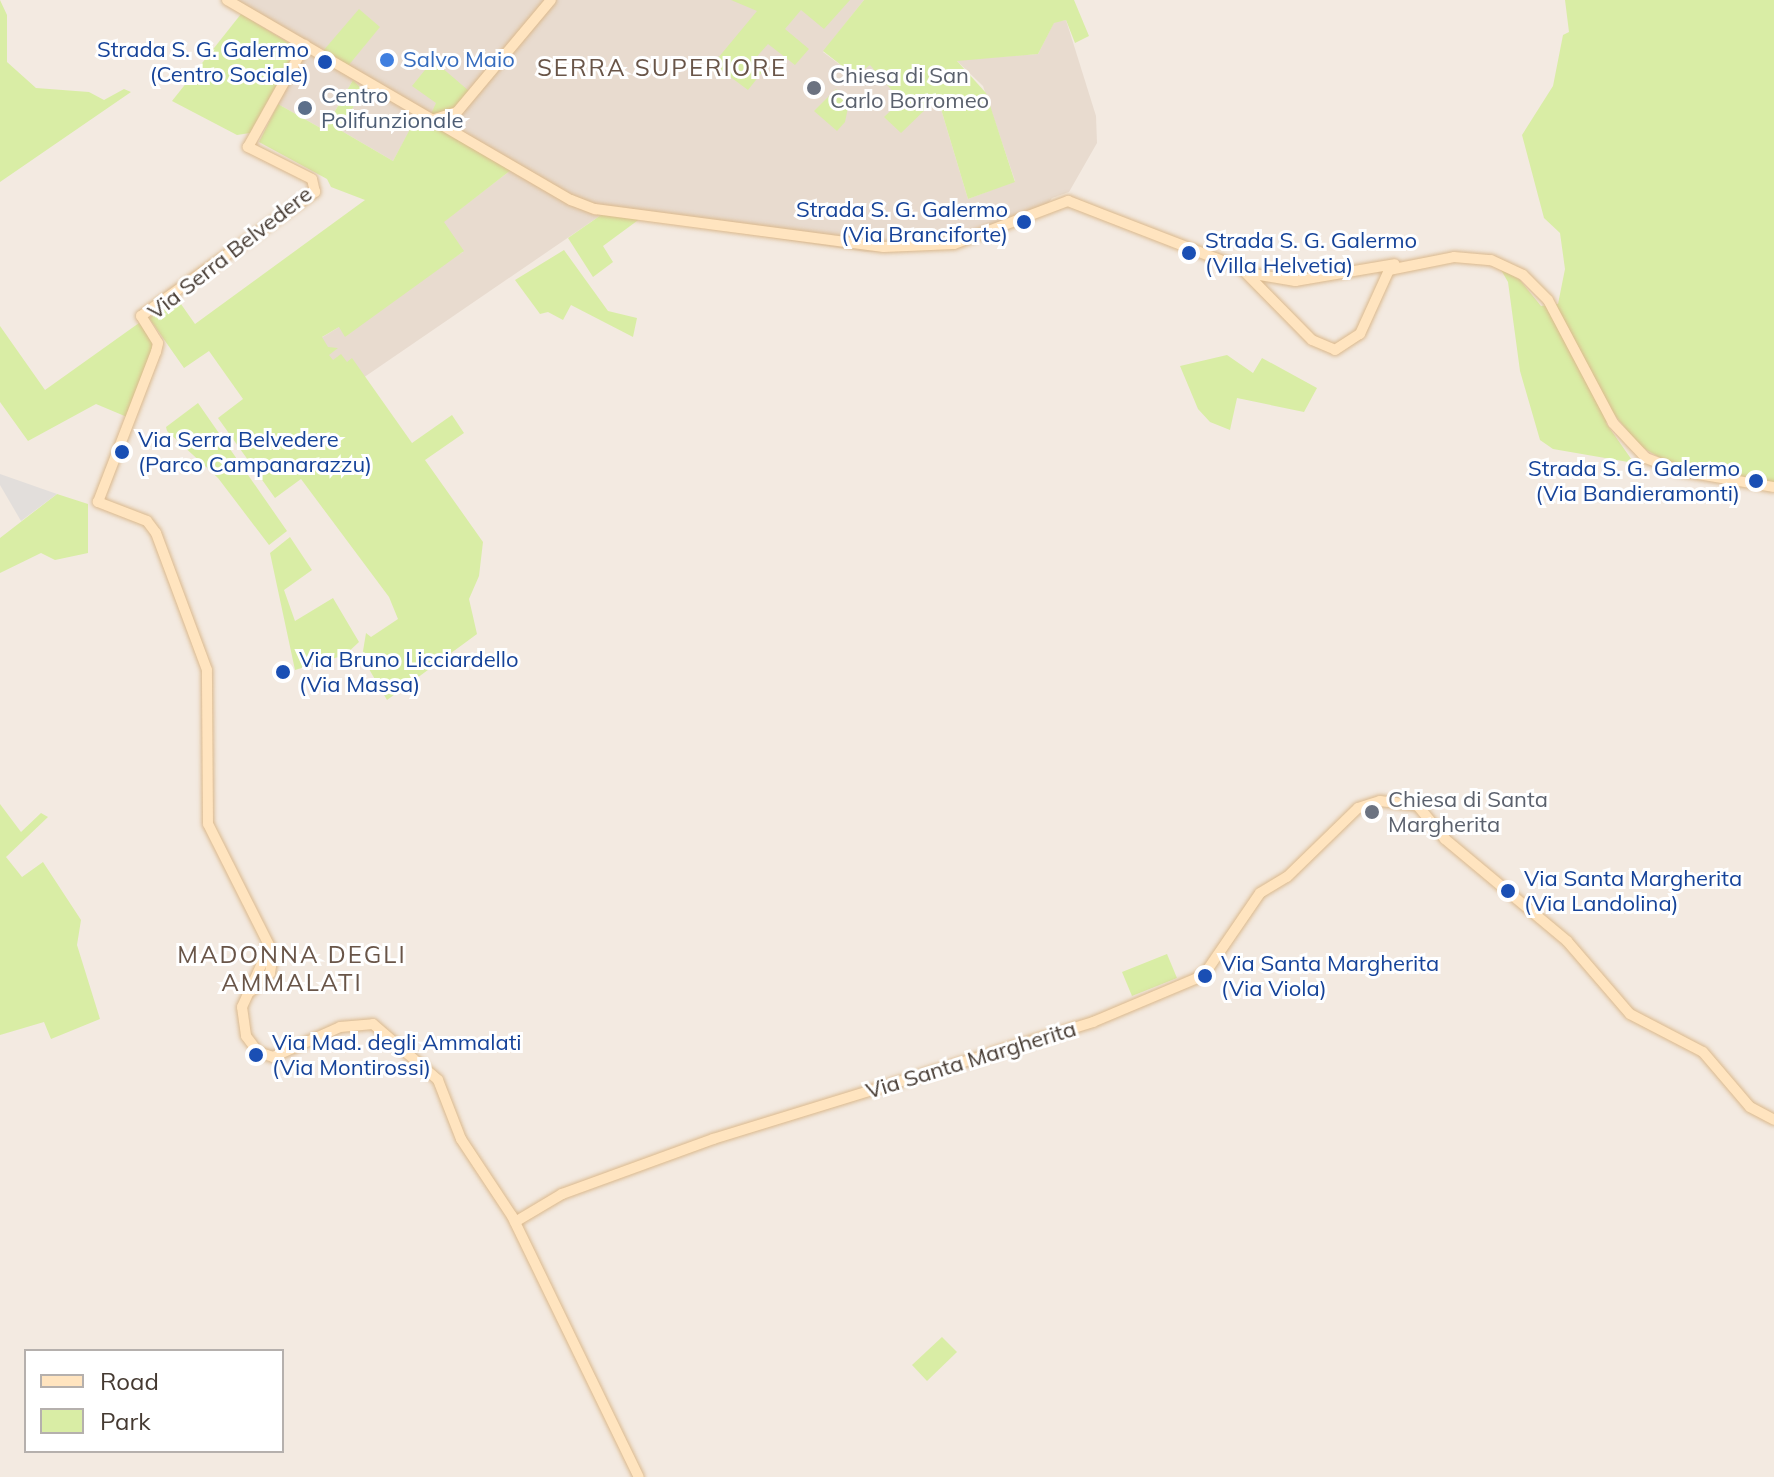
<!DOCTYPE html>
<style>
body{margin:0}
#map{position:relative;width:1774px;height:1477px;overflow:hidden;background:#f3eae1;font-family:Mulish,sans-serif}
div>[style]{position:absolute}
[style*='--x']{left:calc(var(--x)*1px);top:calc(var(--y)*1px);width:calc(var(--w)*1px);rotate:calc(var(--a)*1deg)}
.residential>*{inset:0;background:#e8dbcf}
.green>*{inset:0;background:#d9eda5}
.parking>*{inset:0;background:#e2dedb}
.roads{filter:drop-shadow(0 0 2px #dbb98d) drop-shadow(0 0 2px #dbb98d)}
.secondary>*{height:10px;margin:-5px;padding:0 5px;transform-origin:5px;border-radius:5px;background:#ffe4bf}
.dots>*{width:22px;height:22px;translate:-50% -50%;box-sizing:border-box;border:4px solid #fff;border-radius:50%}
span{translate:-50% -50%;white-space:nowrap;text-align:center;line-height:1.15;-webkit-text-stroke:6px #fff;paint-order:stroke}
.transit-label{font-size:22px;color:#164399}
.right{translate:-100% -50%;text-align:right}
.left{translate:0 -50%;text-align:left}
.shop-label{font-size:22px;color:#366cbe}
.worship-label{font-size:22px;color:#5b616d}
.service-label{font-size:22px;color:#4e5e75}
.street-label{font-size:22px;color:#453a32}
.neighbourhood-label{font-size:24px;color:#695548;letter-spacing:2px}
.legend{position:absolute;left:24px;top:1349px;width:260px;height:104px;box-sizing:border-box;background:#fff;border:2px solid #b5b0ad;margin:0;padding:10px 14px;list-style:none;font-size:24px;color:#453a32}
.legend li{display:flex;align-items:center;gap:16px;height:40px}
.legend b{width:40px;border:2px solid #b5b0ad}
</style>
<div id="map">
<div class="residential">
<div style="clip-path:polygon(237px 0,864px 0,823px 52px,855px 76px,870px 64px,901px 101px,894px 111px,931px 104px,941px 109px,968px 199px,1015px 181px,983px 86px,956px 60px,1038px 54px,1054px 22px,1066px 20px,1096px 116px,1097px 143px,1069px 192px,1052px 198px,1042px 212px,946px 249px,866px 252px,604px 213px,360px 380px,335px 367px,316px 341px,463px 252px,443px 222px,511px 170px,418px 116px,393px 161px,340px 130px,363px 90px,353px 80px,324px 130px,278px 104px,270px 97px)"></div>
</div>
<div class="green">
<div style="clip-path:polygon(0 0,7px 15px,7px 62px,36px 88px,89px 92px,104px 100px,124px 89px,131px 92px,0 182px)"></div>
<div style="clip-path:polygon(731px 0,850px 0,824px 29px,801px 10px,785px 29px,809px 49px,795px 65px,768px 44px,754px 60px,763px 71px,748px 90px,713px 64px,757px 11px)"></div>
<div style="clip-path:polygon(864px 0,1074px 0,1089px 36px,1075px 43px,1066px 20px,1054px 23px,1038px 54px,957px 61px,986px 93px,1015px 182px,968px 199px,941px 109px,931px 104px,901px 133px,884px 117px,901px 101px,870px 65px,855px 76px,823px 51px)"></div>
<div style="clip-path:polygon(1565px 0,1774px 0,1774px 483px,1667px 462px,1640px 446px,1613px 413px,1606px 423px,1634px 463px,1553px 449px,1540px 440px,1520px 371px,1508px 282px,1500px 268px,1520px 280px,1541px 306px,1558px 304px,1565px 269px,1560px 233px,1544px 218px,1522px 135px,1553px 86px,1563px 35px,1569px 32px)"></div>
<div style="clip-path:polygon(359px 9px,380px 27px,348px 66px,323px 51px)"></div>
<div style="clip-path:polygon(241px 14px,297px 48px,250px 133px,237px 135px,172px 101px)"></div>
<div style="clip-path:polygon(433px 60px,469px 91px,454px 108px,437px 115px,431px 114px,436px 103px,412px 86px)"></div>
<div style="clip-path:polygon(353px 80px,363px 90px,340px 130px,393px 161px,417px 116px,511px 170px,444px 222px,464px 251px,345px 337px,339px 327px,322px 337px,328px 347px,338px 348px,329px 355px,333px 360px,341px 354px,347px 362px,352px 358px,412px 443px,452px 415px,464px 433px,425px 460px,483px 542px,479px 576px,469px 599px,477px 634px,387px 700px,362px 657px,366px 633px,371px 637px,398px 619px,389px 597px,301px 479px,275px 498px,218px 418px,243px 399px,209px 351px,184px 368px,149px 318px,176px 297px,195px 324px,365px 200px,331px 187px,327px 179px,259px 142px,278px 104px,324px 130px)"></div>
<div style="clip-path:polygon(836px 89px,849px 103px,845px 122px,837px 131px,814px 111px)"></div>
<div style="clip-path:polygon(604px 213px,641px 218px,603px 246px,613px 262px,593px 277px,568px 238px)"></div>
<div style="clip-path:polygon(564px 250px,608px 311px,637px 318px,633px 337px,571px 305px,563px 320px,548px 312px,540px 314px,515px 280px)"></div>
<div style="clip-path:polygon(139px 323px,152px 339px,152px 349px,127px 417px,96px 404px,28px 441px,0 402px,0 326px,45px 390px)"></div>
<div style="clip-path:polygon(1227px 355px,1253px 373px,1262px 358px,1317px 388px,1304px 412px,1237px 398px,1230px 430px,1210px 422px,1198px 409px,1180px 366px)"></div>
<div style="clip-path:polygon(198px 403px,287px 531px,269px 545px,218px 478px,167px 431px,166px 427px)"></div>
<div style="clip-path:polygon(57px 494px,88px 504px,88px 553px,55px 560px,41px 553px,0 573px,0 538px)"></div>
<div style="clip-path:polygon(290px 537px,312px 570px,284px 590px,295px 621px,333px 598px,359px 642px,345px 655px,295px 670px,270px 553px)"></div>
<div style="clip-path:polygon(0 804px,21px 832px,41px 813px,48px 817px,6px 857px,22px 877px,43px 862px,81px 920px,77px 945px,100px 1019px,51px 1039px,44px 1022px,0 1035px)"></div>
<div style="clip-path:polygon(1167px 954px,1177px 978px,1132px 996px,1122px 972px)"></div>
<div style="clip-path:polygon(942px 1337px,957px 1352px,927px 1381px,912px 1365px)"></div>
</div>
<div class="parking">
<div style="clip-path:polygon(0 474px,57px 494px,21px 521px,0 485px)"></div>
</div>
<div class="roads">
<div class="secondary">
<div style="--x:227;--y:0;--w:398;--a:30.2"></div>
<div style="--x:571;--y:200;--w:26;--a:21"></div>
<div style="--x:595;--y:209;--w:291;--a:7.5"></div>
<div style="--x:884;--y:247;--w:70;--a:-2.5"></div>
<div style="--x:954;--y:244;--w:122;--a:-20.7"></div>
<div style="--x:1068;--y:201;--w:186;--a:21.2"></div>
<div style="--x:1241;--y:268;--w:101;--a:45.4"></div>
<div style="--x:1312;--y:340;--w:25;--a:23"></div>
<div style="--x:1335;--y:350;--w:30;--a:-33"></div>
<div style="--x:1360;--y:334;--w:70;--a:-65.6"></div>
<div style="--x:1389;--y:270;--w:66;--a:-11.3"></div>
<div style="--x:1454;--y:257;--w:37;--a:5"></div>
<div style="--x:1491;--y:260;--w:35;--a:25"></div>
<div style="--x:1523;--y:275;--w:35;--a:45"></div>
<div style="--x:1548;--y:300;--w:139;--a:62.1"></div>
<div style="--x:1613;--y:423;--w:48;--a:46.7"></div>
<div style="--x:1646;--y:458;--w:36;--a:21"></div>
<div style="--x:1680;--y:471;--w:95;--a:9.7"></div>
<div style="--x:435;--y:119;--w:23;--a:-18"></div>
<div style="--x:457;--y:112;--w:146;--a:-50"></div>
<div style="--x:1254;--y:274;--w:42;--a:9.7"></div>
<div style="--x:1295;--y:281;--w:101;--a:-9.6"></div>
<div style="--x:269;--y:948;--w:65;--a:114.6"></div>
<div style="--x:242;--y:1007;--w:29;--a:82"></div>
<div style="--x:246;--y:1036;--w:20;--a:53"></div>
<div style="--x:258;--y:1052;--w:16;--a:18"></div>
<div style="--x:273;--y:1057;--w:73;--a:-24.1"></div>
<div style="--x:340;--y:1027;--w:33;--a:-5"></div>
<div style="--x:373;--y:1024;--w:86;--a:40.7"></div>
<div style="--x:438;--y:1080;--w:63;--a:68.7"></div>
<div style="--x:461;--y:1139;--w:92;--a:56.5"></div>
<div style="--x:512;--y:1216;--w:290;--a:64.1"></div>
<div style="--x:251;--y:991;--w:26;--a:-43"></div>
<div style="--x:270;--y:973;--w:20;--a:-81"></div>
<div style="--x:273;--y:953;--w:144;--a:-116.7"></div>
<div style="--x:208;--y:824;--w:154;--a:-90.4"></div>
<div style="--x:207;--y:670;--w:146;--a:-110.4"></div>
<div style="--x:156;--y:533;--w:15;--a:-127"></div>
<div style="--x:147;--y:521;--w:53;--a:-158.8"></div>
<div style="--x:98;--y:502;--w:161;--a:-68.9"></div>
<div style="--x:156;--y:352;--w:9;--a:-77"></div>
<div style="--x:158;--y:343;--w:32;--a:-122"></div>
<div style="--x:141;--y:316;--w:214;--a:-35.5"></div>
<div style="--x:315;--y:192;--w:13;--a:-103"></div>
<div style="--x:312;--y:179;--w:72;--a:-153.4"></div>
<div style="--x:248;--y:147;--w:117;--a:-60.8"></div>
<div style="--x:515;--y:1222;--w:55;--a:-30.8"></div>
<div style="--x:562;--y:1194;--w:161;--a:-20"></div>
<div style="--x:713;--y:1139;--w:398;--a:-17.1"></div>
<div style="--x:1093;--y:1022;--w:113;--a:-22.9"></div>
<div style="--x:1197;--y:978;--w:14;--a:-39"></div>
<div style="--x:1208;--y:969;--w:92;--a:-55.6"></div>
<div style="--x:1260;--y:893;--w:31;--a:-31"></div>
<div style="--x:1287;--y:877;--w:99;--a:-44.2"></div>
<div style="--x:1358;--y:808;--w:23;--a:-18"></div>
<div style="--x:1380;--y:801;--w:38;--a:7"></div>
<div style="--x:1418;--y:806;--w:43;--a:50.7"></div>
<div style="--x:1445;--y:839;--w:159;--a:39.9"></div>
<div style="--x:1567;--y:941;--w:96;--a:49.2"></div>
<div style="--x:1630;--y:1014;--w:82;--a:27.5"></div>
<div style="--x:1703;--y:1052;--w:72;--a:49.5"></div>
<div style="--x:1750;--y:1107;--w:27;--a:28"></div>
</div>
</div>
<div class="dots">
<div style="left:387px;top:60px;background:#3f7fe0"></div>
<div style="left:325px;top:62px;background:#1a4fb4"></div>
<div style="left:814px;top:88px;background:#6b7280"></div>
<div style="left:305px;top:108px;background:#5c6f8a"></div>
<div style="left:1024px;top:222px;background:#1a4fb4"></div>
<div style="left:1189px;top:253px;background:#1a4fb4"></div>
<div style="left:122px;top:452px;background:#1a4fb4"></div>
<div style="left:1756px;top:481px;background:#1a4fb4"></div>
<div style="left:283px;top:672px;background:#1a4fb4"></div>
<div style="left:1372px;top:812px;background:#6b7280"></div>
<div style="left:1508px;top:891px;background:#1a4fb4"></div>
<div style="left:1205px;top:976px;background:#1a4fb4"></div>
<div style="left:256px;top:1055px;background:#1a4fb4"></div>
</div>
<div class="transit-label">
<span class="right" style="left:309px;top:62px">Strada S. G. Galermo<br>(Centro Sociale)</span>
<span class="right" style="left:1008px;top:222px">Strada S. G. Galermo<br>(Via Branciforte)</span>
<span class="left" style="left:1205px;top:253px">Strada S. G. Galermo<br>(Villa Helvetia)</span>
<span class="left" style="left:138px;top:452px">Via Serra Belvedere<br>(Parco Campanarazzu)</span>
<span class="right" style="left:1740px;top:481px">Strada S. G. Galermo<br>(Via Bandieramonti)</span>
<span class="left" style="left:299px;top:672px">Via Bruno Licciardello<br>(Via Massa)</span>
<span class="left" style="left:1524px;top:891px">Via Santa Margherita<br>(Via Landolina)</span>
<span class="left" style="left:1221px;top:976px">Via Santa Margherita<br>(Via Viola)</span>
<span class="left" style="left:272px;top:1055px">Via Mad. degli Ammalati<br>(Via Montirossi)</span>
</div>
<div class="shop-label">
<span class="left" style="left:403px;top:60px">Salvo Maio</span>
</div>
<div class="worship-label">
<span class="left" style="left:830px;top:88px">Chiesa di San<br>Carlo Borromeo</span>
<span class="left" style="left:1388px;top:812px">Chiesa di Santa<br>Margherita</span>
</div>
<div class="service-label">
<span class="left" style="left:321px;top:108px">Centro<br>Polifunzionale</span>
</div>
<div class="street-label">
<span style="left:230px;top:253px;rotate:-38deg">Via Serra Belvedere</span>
<span style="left:971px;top:1060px;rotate:-17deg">Via Santa Margherita</span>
</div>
<div class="neighbourhood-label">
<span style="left:662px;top:68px">SERRA SUPERIORE</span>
<span style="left:292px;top:969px">MADONNA DEGLI<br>AMMALATI</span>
</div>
<ul class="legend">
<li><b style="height:10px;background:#ffe4bf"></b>Road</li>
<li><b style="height:22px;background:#d9eda5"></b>Park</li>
</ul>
</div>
